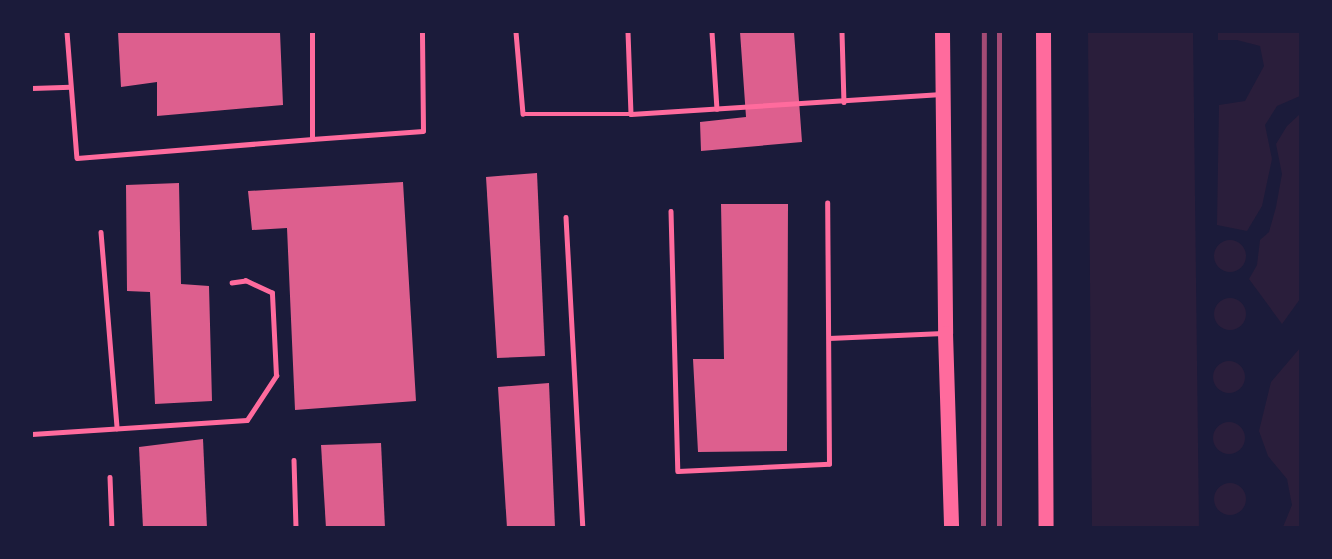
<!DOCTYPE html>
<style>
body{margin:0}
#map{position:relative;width:1332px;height:559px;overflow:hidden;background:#1b1b3a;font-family:Overpass,sans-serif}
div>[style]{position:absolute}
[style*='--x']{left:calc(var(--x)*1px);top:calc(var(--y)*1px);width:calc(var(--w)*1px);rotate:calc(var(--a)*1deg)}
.green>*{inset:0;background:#2a1e3b}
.round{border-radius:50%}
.building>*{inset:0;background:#dd5f8e}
.service>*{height:4.5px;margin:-2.25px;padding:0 2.25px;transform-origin:2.25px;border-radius:2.25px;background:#ff6b9d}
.primary>*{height:15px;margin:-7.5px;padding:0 7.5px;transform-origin:7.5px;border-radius:7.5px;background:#ff6b9d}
.rail>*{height:4.5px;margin:-2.25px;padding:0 2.25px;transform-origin:2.25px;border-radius:2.25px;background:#a44b75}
span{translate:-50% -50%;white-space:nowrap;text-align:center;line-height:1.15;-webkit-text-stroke:5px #1b1b3a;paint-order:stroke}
.frame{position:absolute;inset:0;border:33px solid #1b1b3a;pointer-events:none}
</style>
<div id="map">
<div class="green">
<div style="clip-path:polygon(1088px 32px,1193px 32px,1199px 527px,1092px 527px)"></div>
<div style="clip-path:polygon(1218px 32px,1300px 32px,1300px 96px,1277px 106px,1265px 125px,1272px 159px,1262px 206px,1247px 231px,1217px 225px,1219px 105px,1245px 101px,1264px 66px,1260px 46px,1237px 40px,1218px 40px)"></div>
<div style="clip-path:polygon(1300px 114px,1300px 299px,1282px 324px,1249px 279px,1257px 265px,1260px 240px,1269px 232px,1276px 207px,1282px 174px,1276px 144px,1287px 126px)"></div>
<div class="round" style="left:1214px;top:240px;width:32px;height:32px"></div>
<div class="round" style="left:1214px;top:298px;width:32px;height:32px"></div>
<div style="clip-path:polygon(1300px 348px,1300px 527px,1283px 527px,1292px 505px,1287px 479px,1268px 456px,1259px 431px,1271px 382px)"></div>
<div class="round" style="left:1213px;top:361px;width:32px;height:32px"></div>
<div class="round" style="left:1213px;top:422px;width:32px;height:32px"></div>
<div class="round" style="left:1214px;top:483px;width:32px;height:32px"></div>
</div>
<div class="building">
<div style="clip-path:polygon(118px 32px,280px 32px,283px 105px,157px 116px,157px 82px,121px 87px)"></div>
<div style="clip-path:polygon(740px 32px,794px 32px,802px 142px,701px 151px,700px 122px,746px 117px)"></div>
<div style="clip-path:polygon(537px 173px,545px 356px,497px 358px,486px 177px)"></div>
<div style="clip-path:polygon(403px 182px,416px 401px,295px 410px,287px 228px,252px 230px,248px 191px)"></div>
<div style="clip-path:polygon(179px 183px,181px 284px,209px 286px,212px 401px,155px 404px,150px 292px,127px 291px,126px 185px)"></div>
<div style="clip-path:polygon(721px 204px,788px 204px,787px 451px,698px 452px,693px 359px,724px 359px)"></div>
<div style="clip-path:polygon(549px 383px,555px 528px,507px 528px,498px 387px)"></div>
<div style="clip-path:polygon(203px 439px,207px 528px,143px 528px,139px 447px)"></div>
<div style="clip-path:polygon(381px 443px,385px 528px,326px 528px,321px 445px)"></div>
</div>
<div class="service">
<div style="--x:67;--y:32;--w:126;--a:85.5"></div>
<div style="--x:77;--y:158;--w:236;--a:-4.6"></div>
<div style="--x:312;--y:139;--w:107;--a:-90"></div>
<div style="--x:516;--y:32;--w:82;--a:85.1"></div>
<div style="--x:523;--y:114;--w:108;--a:0"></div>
<div style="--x:631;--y:114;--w:311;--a:-3.7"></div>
<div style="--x:628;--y:32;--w:82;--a:87.9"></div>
<div style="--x:712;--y:32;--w:77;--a:86.3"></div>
<div style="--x:842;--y:32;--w:70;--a:88.4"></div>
<div style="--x:32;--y:88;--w:38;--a:-2"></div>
<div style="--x:312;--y:139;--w:111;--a:-4.1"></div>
<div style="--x:423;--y:131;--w:99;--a:-90.6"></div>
<div style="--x:671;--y:211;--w:260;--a:88.5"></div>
<div style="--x:678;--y:471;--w:151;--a:-2.7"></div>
<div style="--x:829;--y:464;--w:261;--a:-90.4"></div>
<div style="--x:566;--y:217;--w:311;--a:86.9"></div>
<div style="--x:101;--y:232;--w:197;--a:85.3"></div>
<div style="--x:829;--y:338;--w:114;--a:-2.5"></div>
<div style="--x:32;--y:434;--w:215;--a:-3.7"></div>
<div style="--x:247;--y:420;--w:53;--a:-56.6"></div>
<div style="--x:276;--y:376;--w:83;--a:-92.8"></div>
<div style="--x:272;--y:293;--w:29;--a:-155"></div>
<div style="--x:246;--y:281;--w:14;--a:172"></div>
<div style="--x:294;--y:460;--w:68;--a:88.3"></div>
<div style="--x:110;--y:477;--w:51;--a:87.8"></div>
</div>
<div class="primary">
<div style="--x:942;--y:32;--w:301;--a:89.4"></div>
<div style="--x:945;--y:333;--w:195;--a:88.2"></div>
<div style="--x:1043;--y:32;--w:496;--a:89.7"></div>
</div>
<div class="rail">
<div style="--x:983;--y:528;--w:496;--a:-89.9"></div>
<div style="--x:999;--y:528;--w:496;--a:-90"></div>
</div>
<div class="frame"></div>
</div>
